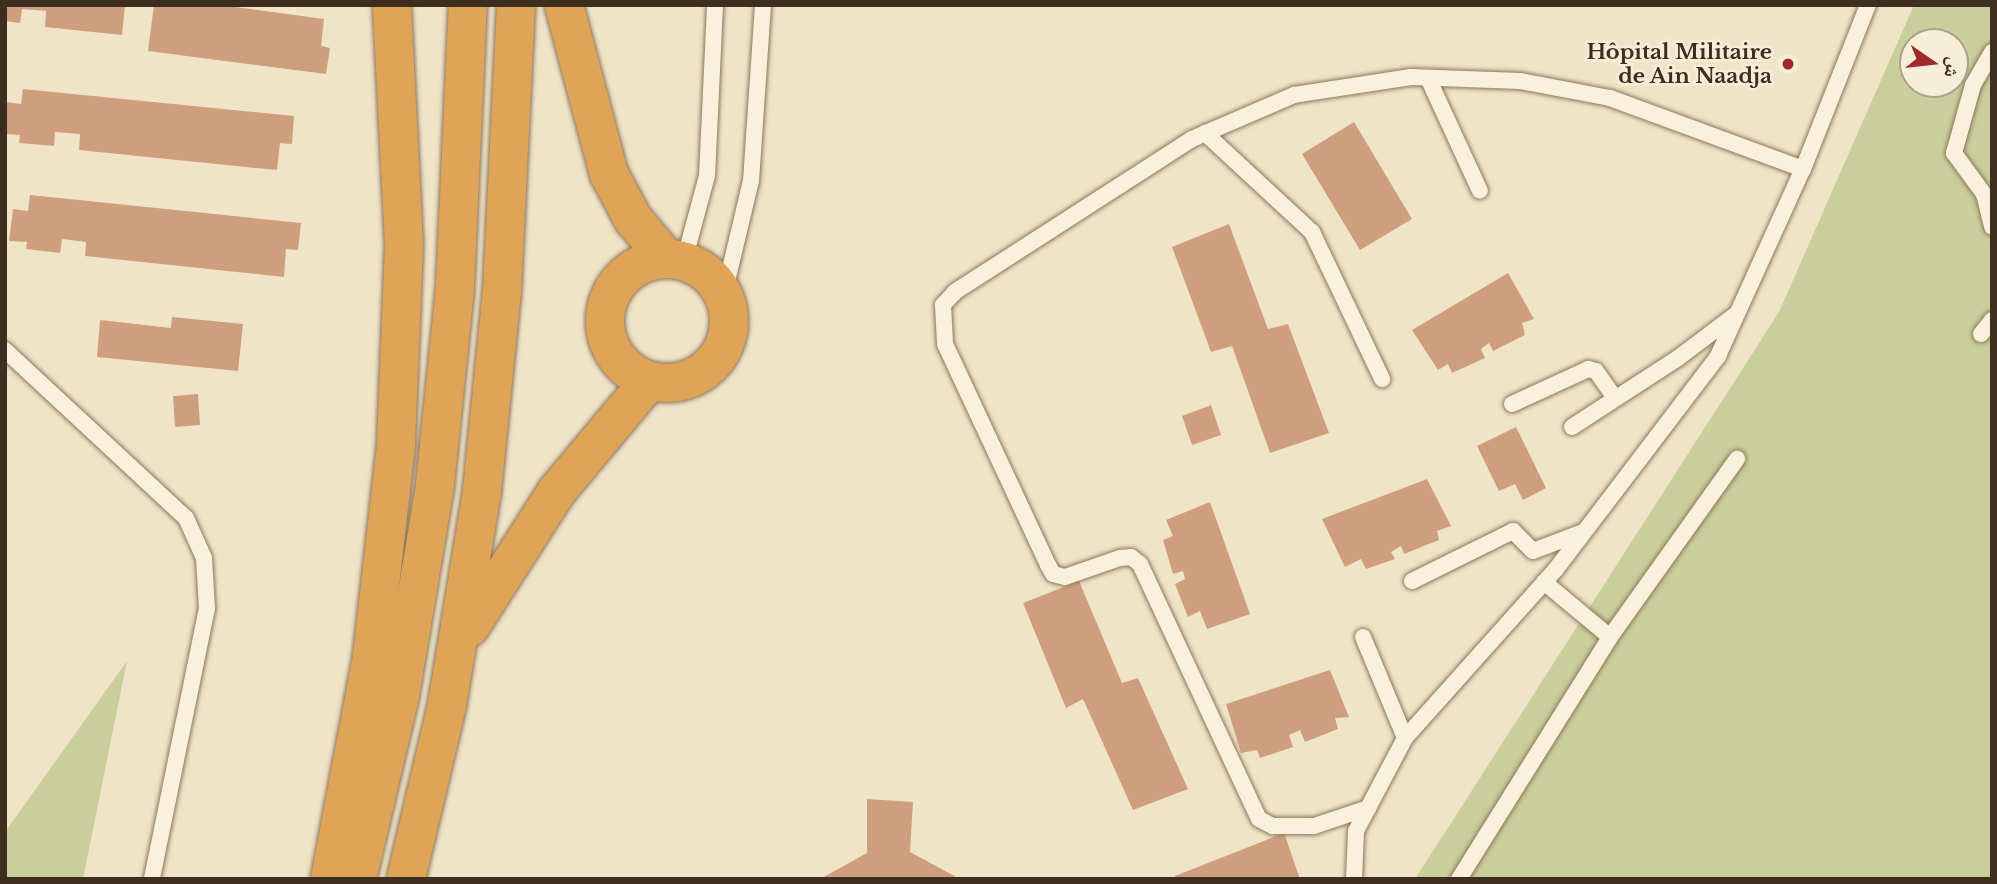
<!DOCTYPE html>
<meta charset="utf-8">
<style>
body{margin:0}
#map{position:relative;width:1997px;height:884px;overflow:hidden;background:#f0e4c8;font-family:"Libre Baskerville","Noto Naskh Arabic",serif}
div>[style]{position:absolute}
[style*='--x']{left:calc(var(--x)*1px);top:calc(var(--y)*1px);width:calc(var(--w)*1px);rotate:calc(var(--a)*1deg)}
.green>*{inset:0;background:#c9cf9b}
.building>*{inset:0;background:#cf9f7d}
.roads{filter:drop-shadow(0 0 2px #8d765c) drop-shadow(0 0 2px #8d765c)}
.lane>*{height:16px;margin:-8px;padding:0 8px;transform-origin:8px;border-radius:8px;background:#faf1dc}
.highway>*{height:38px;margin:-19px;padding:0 19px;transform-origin:19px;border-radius:19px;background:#e0a458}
.highway>.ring{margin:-19px;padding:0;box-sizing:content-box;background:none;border:38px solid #e0a458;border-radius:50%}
.dots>*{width:19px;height:19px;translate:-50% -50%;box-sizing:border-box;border:4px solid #f7eed8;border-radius:50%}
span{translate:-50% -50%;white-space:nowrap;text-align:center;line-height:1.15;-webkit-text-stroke:5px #f7eed8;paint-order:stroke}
.poi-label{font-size:21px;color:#3d2e20;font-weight:700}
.right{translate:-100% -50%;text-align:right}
.frame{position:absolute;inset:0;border:7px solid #3d2e20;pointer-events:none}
.north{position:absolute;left:1899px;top:28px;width:70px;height:70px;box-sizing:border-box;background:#f7eed8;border:2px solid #ada18e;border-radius:50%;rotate:104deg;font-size:19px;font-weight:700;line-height:28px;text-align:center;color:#3d2e20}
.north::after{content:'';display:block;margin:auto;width:24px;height:32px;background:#9e2a2b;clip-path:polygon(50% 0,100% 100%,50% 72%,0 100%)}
</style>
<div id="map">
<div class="green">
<div style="clip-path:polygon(evenodd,1914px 5px,1992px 5px,1992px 879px,1415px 879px,1779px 312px,1914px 5px,1913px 42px,1955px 42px,1955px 84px,1913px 84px,1913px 42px)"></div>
<div style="clip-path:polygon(127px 661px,83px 879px,5px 879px,5px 832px)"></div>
</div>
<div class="building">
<div style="clip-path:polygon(5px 5px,125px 5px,122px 35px,45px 27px,46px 11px,22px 9px,20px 23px,5px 21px)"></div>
<div style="clip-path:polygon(154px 5px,220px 5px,324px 19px,321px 46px,330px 48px,326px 74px,148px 51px)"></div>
<div style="clip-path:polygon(23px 89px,294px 116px,292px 144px,280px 143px,277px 170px,79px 150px,80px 134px,55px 132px,54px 146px,19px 143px,20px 135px,5px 134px,5px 111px,6px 102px,21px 104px)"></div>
<div style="clip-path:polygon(1354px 122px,1412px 219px,1360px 250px,1302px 154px)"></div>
<div style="clip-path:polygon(30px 195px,301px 223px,298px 250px,286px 249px,284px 277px,85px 256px,86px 242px,62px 239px,60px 253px,26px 249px,27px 242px,9px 241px,13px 209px,28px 211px)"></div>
<div style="clip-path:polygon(1229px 224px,1268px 329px,1288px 324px,1329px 433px,1270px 453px,1232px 346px,1211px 352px,1172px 247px)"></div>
<div style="clip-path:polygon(1508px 273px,1534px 319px,1522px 323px,1525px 335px,1493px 351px,1489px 343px,1481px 349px,1485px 358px,1452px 373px,1448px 364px,1438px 370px,1412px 330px)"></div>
<div style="clip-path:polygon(172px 317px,243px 324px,238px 371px,97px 357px,100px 320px,171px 328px)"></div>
<div style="clip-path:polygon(198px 394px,200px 425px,175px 427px,173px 396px)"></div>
<div style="clip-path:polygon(1211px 405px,1221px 435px,1192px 445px,1182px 416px)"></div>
<div style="clip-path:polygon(1516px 427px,1546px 488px,1523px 500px,1515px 484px,1499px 491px,1477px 446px)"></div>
<div style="clip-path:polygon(1427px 479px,1451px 526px,1437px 531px,1439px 540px,1404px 554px,1401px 546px,1391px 552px,1395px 559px,1366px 569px,1361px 559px,1345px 567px,1322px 519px)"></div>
<div style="clip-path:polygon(1210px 502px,1250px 614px,1207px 629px,1200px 611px,1188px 617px,1175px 584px,1185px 579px,1183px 571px,1173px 574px,1163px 540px,1173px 536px,1166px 520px)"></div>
<div style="clip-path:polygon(1079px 581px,1122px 683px,1138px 678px,1188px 789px,1133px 810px,1083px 699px,1066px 708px,1023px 603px)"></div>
<div style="clip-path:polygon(1330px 670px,1349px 717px,1335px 718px,1338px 729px,1305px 742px,1300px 730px,1289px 735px,1293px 747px,1260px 758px,1257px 750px,1241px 753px,1226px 704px)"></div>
<div style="clip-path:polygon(867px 799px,913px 802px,910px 852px,960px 879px,820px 879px,867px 853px)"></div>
<div style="clip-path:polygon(1284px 833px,1300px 879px,1176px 879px,1175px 876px)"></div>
</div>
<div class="roads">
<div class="lane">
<div style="--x:1992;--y:52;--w:38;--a:120"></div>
<div style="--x:1973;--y:85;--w:71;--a:105.6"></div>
<div style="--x:1954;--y:153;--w:51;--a:53.8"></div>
<div style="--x:1984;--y:194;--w:34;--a:76"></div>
<div style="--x:1428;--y:78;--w:124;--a:65.3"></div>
<div style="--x:1205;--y:133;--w:146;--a:42.8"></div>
<div style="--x:1312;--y:232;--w:163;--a:64.5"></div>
<div style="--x:1803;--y:169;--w:176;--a:-68.4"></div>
<div style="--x:684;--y:261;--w:88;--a:-74.9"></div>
<div style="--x:707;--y:176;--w:171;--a:-87.3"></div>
<div style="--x:724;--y:294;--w:116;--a:-76.6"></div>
<div style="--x:751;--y:181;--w:176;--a:-86.1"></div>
<div style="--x:1981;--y:334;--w:18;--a:-52"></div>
<div style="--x:5;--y:350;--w:247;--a:42.9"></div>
<div style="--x:186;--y:518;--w:44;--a:65.8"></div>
<div style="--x:204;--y:558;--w:50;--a:86.6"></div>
<div style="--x:207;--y:608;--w:277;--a:101.5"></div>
<div style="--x:1512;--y:404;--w:84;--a:-24.7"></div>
<div style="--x:1588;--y:369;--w:8;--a:14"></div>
<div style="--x:1596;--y:371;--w:33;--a:55"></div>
<div style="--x:1572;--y:427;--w:126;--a:-33.1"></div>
<div style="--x:1678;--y:358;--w:71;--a:-37"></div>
<div style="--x:1412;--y:581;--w:113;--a:-26.3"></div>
<div style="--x:1513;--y:531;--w:28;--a:45"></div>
<div style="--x:1533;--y:551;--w:53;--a:-20.8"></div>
<div style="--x:1544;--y:582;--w:86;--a:39.8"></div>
<div style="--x:1610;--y:637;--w:219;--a:-54.5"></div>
<div style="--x:1363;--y:637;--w:109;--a:67.4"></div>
<div style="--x:1354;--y:879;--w:48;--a:-87.6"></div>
<div style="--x:1356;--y:831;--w:26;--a:-62"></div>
<div style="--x:1368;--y:808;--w:79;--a:-62.1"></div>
<div style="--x:1405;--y:738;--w:227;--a:-48.2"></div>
<div style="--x:1556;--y:569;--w:268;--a:-52.7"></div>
<div style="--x:1718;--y:356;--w:205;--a:-65.6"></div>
<div style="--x:1803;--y:169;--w:206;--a:-159.8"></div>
<div style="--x:1610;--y:98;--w:92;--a:-169.3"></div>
<div style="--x:1520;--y:81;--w:109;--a:-177.9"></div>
<div style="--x:1411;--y:77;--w:118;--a:171.3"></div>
<div style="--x:1294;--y:95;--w:111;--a:156.7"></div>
<div style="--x:1192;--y:139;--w:282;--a:147.2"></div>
<div style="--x:955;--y:292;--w:18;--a:133"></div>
<div style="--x:943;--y:305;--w:39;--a:87"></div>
<div style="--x:945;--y:344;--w:244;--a:65"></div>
<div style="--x:1048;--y:565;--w:10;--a:61"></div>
<div style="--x:1053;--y:574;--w:12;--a:14"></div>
<div style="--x:1065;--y:577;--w:58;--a:-19.1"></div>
<div style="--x:1120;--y:558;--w:11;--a:-5"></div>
<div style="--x:1131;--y:557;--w:11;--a:38"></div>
<div style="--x:1140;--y:564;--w:281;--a:65"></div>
<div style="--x:1259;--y:819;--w:16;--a:27"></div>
<div style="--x:1273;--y:826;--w:41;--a:0"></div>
<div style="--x:1314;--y:826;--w:57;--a:-18.4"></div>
<div style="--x:1459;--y:879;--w:285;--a:-58"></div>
</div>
<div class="highway">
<div style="--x:564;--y:5;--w:175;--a:75.1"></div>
<div style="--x:609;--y:174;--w:51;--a:61.9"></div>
<div style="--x:633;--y:219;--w:51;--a:49.8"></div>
<div class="ring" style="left:605px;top:259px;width:86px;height:86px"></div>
<div style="--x:470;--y:627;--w:161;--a:-57.4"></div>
<div style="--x:557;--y:491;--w:143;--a:-50.1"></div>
<div style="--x:330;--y:879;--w:227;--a:-79.3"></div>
<div style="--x:372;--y:656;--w:213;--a:-83.5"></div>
<div style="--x:396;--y:444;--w:200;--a:-87.7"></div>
<div style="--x:404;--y:244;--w:239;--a:-92.9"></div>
<div style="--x:357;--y:879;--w:189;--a:-76.8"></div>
<div style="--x:400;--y:695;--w:213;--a:-80.5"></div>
<div style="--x:435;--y:485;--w:199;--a:-84.2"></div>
<div style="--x:455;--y:287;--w:282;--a:-87.4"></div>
<div style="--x:406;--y:879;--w:179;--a:-76.7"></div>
<div style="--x:447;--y:705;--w:217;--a:-80.7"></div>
<div style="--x:482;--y:491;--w:201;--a:-84.3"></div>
<div style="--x:502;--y:291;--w:286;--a:-87.2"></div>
</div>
</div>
<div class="dots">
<div style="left:1788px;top:64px;background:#9e2a2b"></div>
</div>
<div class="poi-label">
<span class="right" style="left:1772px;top:64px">Hôpital Militaire<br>de Ain Naadja</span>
</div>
<div class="frame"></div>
<div class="north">ش</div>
</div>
